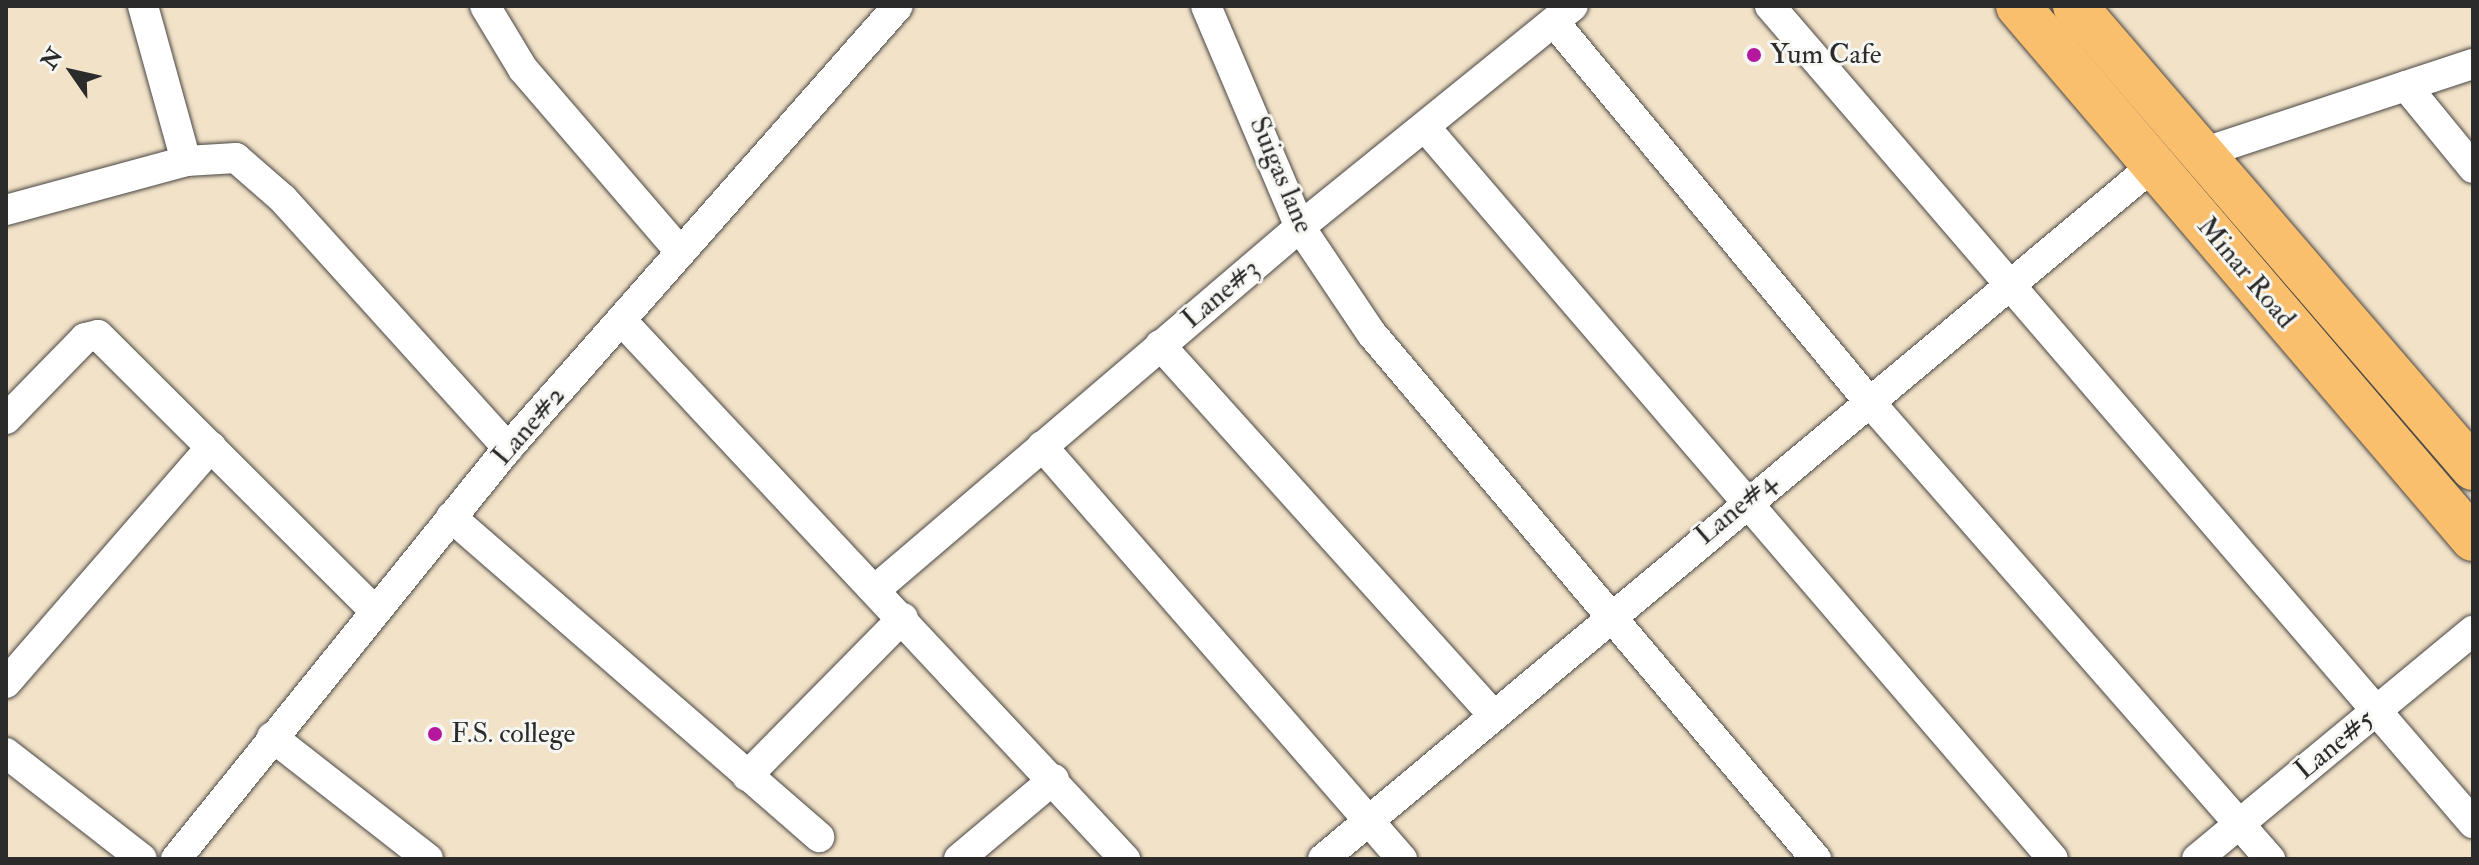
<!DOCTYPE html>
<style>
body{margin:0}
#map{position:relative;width:2479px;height:865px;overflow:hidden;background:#f2e2c8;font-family:"IM FELL Double Pica",serif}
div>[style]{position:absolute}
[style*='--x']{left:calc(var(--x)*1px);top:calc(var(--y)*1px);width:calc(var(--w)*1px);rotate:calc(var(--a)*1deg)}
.roads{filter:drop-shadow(0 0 2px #494643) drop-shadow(0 0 2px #494643)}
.street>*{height:30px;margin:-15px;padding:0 15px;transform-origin:15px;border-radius:15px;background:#fff}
.primary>*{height:44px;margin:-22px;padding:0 22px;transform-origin:22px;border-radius:22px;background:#f9bf6c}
.dots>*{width:22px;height:22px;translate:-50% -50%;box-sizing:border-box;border:4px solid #f6f6f2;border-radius:50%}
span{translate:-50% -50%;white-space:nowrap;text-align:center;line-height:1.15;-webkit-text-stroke:6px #f6f6f2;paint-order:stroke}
.poi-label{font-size:28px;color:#2b2b2b}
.left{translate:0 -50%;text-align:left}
.street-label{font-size:28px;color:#2b2b2b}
.frame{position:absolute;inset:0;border:8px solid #2b2b2b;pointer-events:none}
.north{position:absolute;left:32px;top:32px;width:80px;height:80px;-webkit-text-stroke:6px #f6f6f2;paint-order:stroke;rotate:304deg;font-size:22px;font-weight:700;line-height:32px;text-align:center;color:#2b2b2b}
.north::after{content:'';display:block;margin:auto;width:28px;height:36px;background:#2b2b2b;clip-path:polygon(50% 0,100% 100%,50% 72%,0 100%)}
</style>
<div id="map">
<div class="roads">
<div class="street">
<div style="--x:485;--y:6;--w:74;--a:58.9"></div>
<div style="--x:523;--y:69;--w:238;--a:49.3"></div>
<div style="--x:1206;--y:6;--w:240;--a:67"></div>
<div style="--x:1300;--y:227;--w:129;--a:56.1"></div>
<div style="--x:1372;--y:334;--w:688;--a:49.78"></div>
<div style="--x:1770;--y:6;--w:1078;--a:49.29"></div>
<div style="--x:1554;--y:22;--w:490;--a:50.3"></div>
<div style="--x:1867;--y:399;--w:612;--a:48.78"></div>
<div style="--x:2406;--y:86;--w:106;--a:50.7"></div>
<div style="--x:1425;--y:127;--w:964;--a:49.37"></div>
<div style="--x:2202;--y:153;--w:285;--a:-18.2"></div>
<div style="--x:186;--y:161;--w:50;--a:-3.4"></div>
<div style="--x:236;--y:158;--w:62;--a:41.1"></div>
<div style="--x:283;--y:199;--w:336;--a:47.9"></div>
<div style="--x:6;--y:210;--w:187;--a:-15.2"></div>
<div style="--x:186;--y:161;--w:161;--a:-105.5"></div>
<div style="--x:622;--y:321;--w:737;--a:46.93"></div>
<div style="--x:1160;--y:345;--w:496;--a:48"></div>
<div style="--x:6;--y:419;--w:113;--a:-45.7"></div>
<div style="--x:85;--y:338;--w:13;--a:-13"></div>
<div style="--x:98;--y:335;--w:390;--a:44.9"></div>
<div style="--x:1042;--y:446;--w:548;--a:48.92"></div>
<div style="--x:451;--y:517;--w:488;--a:41"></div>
<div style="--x:876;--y:589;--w:558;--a:-40.49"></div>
<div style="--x:1300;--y:227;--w:351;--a:-39"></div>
<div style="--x:6;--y:683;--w:313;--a:-49"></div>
<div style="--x:272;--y:737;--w:198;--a:38"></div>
<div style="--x:6;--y:753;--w:172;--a:37.9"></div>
<div style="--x:747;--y:776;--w:222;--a:-45.4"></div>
<div style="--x:176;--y:859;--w:528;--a:-51.07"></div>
<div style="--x:508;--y:448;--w:589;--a:-48.58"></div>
<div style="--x:959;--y:859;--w:124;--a:-40.1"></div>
<div style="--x:1323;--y:859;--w:1083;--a:-39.87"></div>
<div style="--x:2197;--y:859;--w:358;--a:-39.6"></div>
</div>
<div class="primary">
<div style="--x:2018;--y:6;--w:701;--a:49.51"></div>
<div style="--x:2075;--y:6;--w:610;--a:49.26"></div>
</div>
</div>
<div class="dots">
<div style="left:1754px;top:55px;background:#b5179e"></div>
<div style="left:435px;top:734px;background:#b5179e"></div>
</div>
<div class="poi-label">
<span class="left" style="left:1770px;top:55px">Yum Cafe</span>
<span class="left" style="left:451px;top:734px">F.S. college</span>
</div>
<div class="street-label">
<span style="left:1281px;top:175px;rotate:67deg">Suigas lane</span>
<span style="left:2246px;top:273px;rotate:50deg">Minar Road</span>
<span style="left:1221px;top:294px;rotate:-40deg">Lane#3</span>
<span style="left:529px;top:426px;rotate:-49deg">Lane#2</span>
<span style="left:1736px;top:509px;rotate:-40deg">Lane#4</span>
<span style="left:2335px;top:745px;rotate:-39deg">Lane#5</span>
</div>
<div class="frame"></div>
<div class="north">N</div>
</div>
